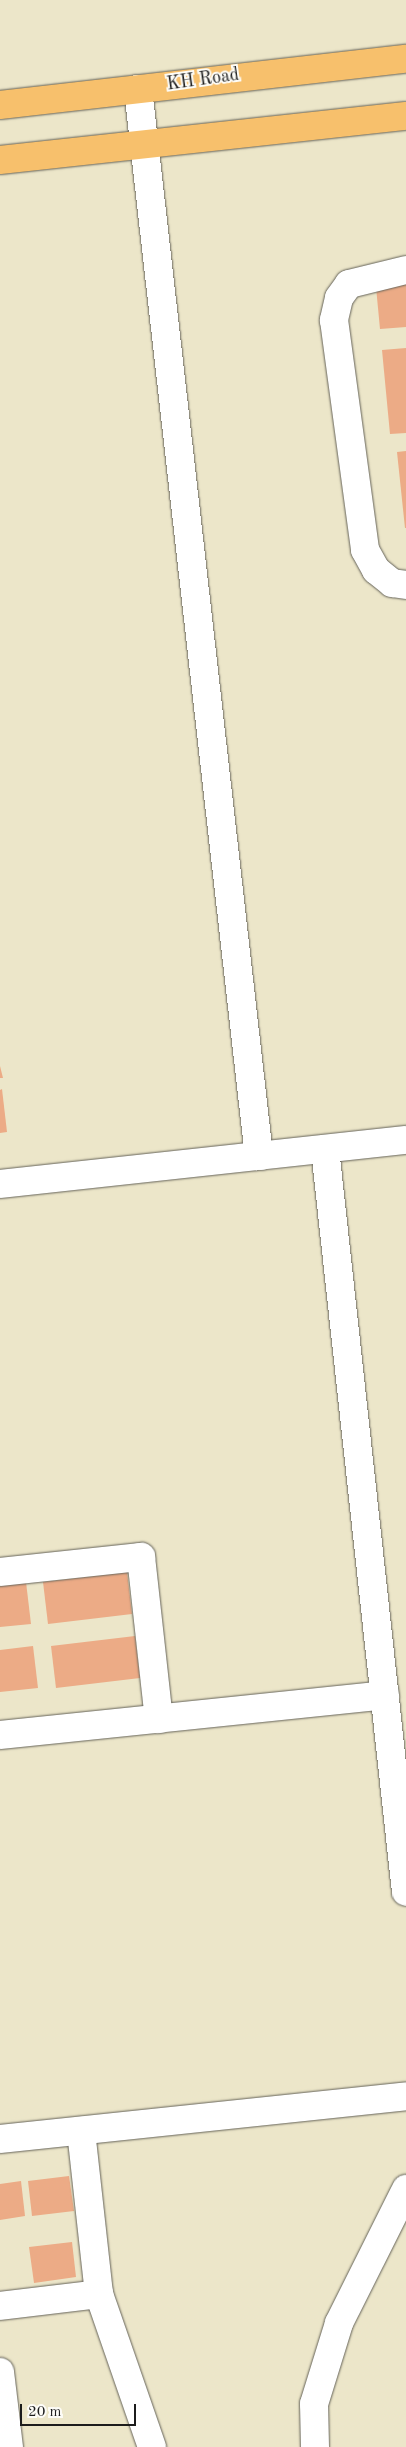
<!DOCTYPE html>
<style>
body{margin:0}
#map{position:relative;width:406px;height:2447px;overflow:hidden;background:#ece6c9;font-family:"Old Standard TT",serif}
div>[style]{position:absolute}
[style*='--x']{left:calc(var(--x)*1px);top:calc(var(--y)*1px);width:calc(var(--w)*1px);rotate:calc(var(--a)*1deg)}
.building>*{inset:0;background:#ecab86}
.roads{filter:drop-shadow(0 0 1px #656359) drop-shadow(0 0 1px #656359)}
.minor>*{height:28px;margin:-14px;padding:0 14px;transform-origin:14px;border-radius:14px;background:#fff}
.major>*{height:28px;margin:-14px;padding:0 14px;transform-origin:14px;border-radius:14px;background:#f7c06c}
span{translate:-50% -50%;white-space:nowrap;text-align:center;line-height:1.15;-webkit-text-stroke:4px #fdfcf7;paint-order:stroke}
.street-label{font-size:18px;color:#1c1c1c}
.scale{position:absolute;left:20px;top:2404px;width:116px;height:22px;box-sizing:border-box;border:2px solid #1c1c1c;border-top:0;padding-left:6px;font-size:15px;line-height:18px;white-space:nowrap;color:#1c1c1c;-webkit-text-stroke:4px #fdfcf7;paint-order:stroke}
</style>
<div id="map">
<div class="building">
<div style="clip-path:polygon(406px 284px,406px 327px,380px 329px,376px 287px)"></div>
<div style="clip-path:polygon(406px 348px,406px 433px,390px 434px,382px 350px)"></div>
<div style="clip-path:polygon(406px 451px,406px 528px,405px 528px,397px 452px)"></div>
<div style="clip-path:polygon(0 1066px,3px 1078px,0 1078px)"></div>
<div style="clip-path:polygon(2px 1089px,7px 1132px,0 1133px,0 1090px)"></div>
<div style="clip-path:polygon(127px 1572px,132px 1614px,48px 1624px,43px 1582px)"></div>
<div style="clip-path:polygon(26px 1582px,31px 1624px,0 1627px,0 1585px)"></div>
<div style="clip-path:polygon(135px 1636px,140px 1678px,56px 1688px,51px 1646px)"></div>
<div style="clip-path:polygon(33px 1646px,38px 1688px,0 1692px,0 1650px)"></div>
<div style="clip-path:polygon(69px 2176px,74px 2211px,32px 2216px,28px 2181px)"></div>
<div style="clip-path:polygon(21px 2181px,25px 2216px,0 2220px,0 2184px)"></div>
<div style="clip-path:polygon(72px 2242px,76px 2277px,34px 2283px,29px 2247px)"></div>
</div>
<div class="roads">
<div class="minor">
<div style="--x:138;--y:89;--w:1074;--a:83.53"></div>
<div style="--x:406;--y:270;--w:59;--a:166.2"></div>
<div style="--x:349;--y:284;--w:17;--a:126"></div>
<div style="--x:339;--y:298;--w:23;--a:103"></div>
<div style="--x:334;--y:320;--w:232;--a:82.3"></div>
<div style="--x:365;--y:550;--w:23;--a:61"></div>
<div style="--x:376;--y:570;--w:21;--a:39"></div>
<div style="--x:392;--y:583;--w:14;--a:8"></div>
<div style="--x:325;--y:1149;--w:747;--a:83.78"></div>
<div style="--x:0;--y:1184;--w:408;--a:-6.2"></div>
<div style="--x:0;--y:1572;--w:142;--a:-6.1"></div>
<div style="--x:141;--y:1557;--w:163;--a:83.7"></div>
<div style="--x:0;--y:1735;--w:387;--a:-5.9"></div>
<div style="--x:0;--y:2139;--w:408;--a:-6"></div>
<div style="--x:99;--y:2294;--w:162;--a:70.9"></div>
<div style="--x:0;--y:2306;--w:100;--a:-6.9"></div>
<div style="--x:99;--y:2294;--w:164;--a:-96.3"></div>
<div style="--x:0;--y:2372;--w:76;--a:83.2"></div>
<div style="--x:315;--y:2447;--w:43;--a:-91.3"></div>
<div style="--x:314;--y:2404;--w:85;--a:-72.8"></div>
<div style="--x:339;--y:2323;--w:150;--a:-63.4"></div>
</div>
<div class="major">
<div style="--x:0;--y:105;--w:409;--a:-6.5"></div>
<div style="--x:0;--y:160;--w:408;--a:-6.2"></div>
</div>
</div>
<div class="street-label">
<span style="left:203px;top:80px;rotate:-8deg">KH Road</span>
</div>
<div class="scale">20 m</div>
</div>
